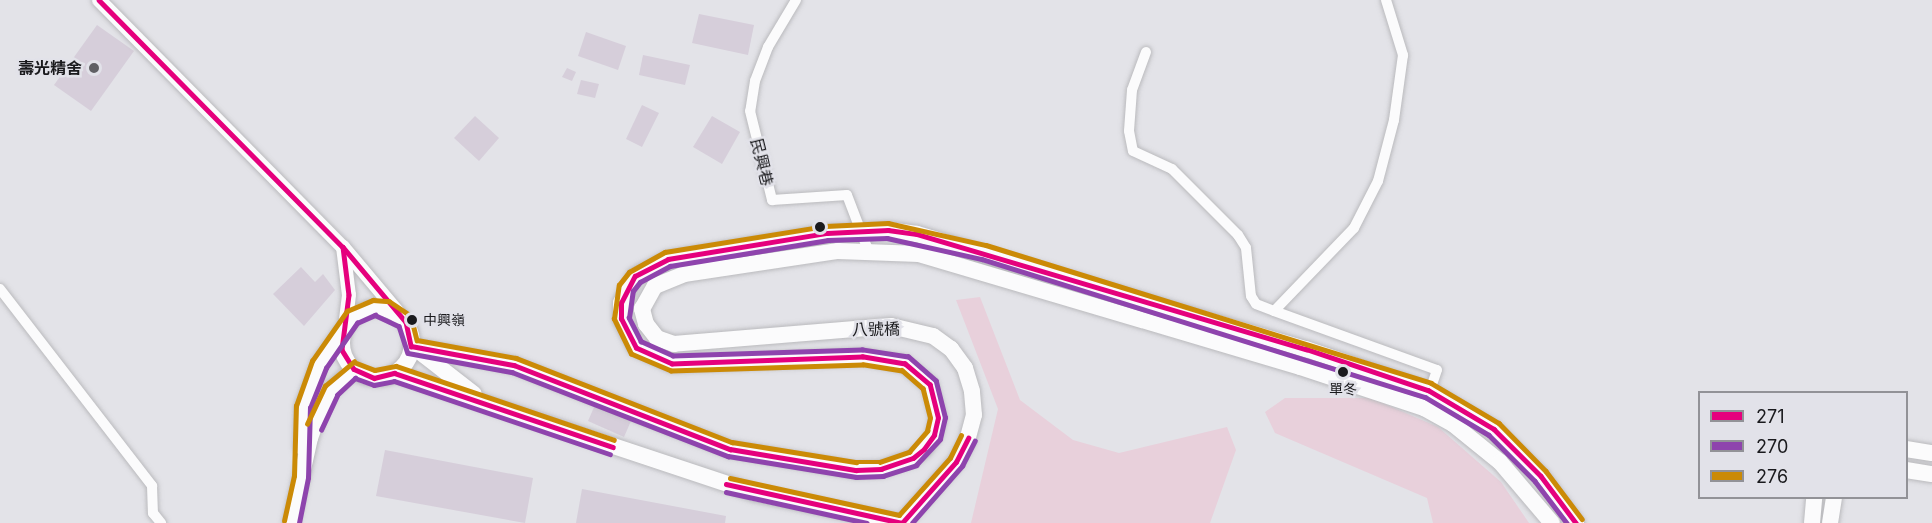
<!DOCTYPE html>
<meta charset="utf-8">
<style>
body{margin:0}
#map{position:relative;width:1932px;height:523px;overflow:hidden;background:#e3e3e8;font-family:Inter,"Noto Sans TC",sans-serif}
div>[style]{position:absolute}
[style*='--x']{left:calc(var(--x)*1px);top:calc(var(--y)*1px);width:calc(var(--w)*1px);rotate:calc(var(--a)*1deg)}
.green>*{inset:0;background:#e8d0db}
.building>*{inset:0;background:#d6ceda}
.roads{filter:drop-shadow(0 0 2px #bababd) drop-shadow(0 0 2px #bababd)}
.minor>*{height:10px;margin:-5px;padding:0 5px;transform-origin:5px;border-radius:5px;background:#fbfbfc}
.tertiary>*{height:14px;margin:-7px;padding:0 7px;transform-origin:7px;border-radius:7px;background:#fbfbfc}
.secondary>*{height:16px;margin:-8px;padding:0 8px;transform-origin:8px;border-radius:8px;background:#fbfbfc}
.secondary>.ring{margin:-8px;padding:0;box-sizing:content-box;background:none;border:16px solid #fbfbfc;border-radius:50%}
.bus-1>*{height:4.5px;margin:-2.25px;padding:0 2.25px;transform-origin:2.25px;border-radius:2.25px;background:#e5007d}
.bus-2>*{height:4.5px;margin:-2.25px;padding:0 2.25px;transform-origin:2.25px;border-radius:2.25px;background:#8e44ad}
.bus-3>*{height:4.5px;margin:-2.25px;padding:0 2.25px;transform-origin:2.25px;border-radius:2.25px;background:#cb8a06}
.dots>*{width:16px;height:16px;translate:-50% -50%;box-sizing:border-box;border:3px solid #e2e2e9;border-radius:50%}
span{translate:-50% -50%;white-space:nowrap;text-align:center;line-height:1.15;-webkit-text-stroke:5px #e2e2e9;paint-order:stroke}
.bus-label{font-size:14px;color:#1a1a1d}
.left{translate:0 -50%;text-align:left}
.poi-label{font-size:16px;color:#1a1a1d;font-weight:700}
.right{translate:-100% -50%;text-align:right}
.street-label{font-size:16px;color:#1a1a1d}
.legend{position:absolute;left:1698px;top:391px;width:210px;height:108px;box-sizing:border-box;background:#e2e2e9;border:2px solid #929297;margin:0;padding:8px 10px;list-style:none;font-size:18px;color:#1a1a1d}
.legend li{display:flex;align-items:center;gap:12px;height:30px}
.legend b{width:30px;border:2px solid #929297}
</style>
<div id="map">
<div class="green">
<div style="clip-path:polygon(980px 297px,1020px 400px,1073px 440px,1119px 453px,1227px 427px,1236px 450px,1210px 523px,971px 523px,998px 409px,956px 300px)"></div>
<div style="clip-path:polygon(1285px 398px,1371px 398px,1438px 427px,1501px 482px,1529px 523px,1433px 523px,1427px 498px,1275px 433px,1265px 412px)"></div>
</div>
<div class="building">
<div style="clip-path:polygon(699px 14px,754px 25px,748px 55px,692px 43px)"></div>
<div style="clip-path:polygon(97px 25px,134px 51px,91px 111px,54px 85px)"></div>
<div style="clip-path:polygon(586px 32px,626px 46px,618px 70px,578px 56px)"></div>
<div style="clip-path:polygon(643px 55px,690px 65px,685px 85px,639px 75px)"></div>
<div style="clip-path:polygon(567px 68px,576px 72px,572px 81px,562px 77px)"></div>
<div style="clip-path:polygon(581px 80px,599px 84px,595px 98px,577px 94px)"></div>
<div style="clip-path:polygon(642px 105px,659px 113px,642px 147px,626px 139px)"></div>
<div style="clip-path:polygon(475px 116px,499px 138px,479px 161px,454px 138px)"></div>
<div style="clip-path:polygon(712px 116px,740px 132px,722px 164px,693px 147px)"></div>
<div style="clip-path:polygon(301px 267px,315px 282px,323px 274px,335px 290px,304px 326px,273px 294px)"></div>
<div style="clip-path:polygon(595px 405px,631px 421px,624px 437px,588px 421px)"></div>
<div style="clip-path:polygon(385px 450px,533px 478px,525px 523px,376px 496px)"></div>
<div style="clip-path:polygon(582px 489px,726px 516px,725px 523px,576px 523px)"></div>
</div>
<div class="roads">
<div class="minor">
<div style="--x:796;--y:0;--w:55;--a:120.8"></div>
<div style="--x:768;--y:47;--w:36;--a:111"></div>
<div style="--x:755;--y:81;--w:30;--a:99"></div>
<div style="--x:750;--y:111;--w:92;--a:76.1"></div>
<div style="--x:772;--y:200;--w:75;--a:-3.8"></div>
<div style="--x:847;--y:195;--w:59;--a:69.1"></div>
<div style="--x:1386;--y:0;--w:58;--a:72.8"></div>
<div style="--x:1403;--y:55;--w:66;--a:97.9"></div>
<div style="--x:1394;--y:120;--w:63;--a:104.7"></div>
<div style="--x:1378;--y:181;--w:53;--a:117.1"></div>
<div style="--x:1354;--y:228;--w:115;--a:133.9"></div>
<div style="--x:1274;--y:311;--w:173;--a:19.9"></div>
<div style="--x:1437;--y:370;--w:40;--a:108.9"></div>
<div style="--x:1146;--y:52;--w:40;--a:110.2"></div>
<div style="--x:1132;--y:90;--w:41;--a:94.2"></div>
<div style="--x:1129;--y:131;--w:20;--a:79"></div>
<div style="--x:1133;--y:151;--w:43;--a:24.8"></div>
<div style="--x:1172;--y:169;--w:93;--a:45"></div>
<div style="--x:1238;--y:235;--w:15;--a:58"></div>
<div style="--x:1246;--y:248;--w:48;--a:84.1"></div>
<div style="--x:1251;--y:296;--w:9;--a:58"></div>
<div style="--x:1256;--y:304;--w:19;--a:21"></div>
<div style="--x:0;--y:289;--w:249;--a:52.3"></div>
<div style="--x:152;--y:486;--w:27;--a:88"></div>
<div style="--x:153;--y:513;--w:13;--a:51"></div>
</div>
<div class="tertiary">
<div style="--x:99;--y:0;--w:347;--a:45.4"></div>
<div style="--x:343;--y:247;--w:98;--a:50"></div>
<div style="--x:343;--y:247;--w:48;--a:82.9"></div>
<div style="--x:349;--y:295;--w:32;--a:97"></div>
</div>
<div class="secondary">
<div class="ring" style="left:342px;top:308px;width:54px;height:54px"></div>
<div style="--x:411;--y:346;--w:105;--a:10.5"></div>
<div style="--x:514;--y:365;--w:232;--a:21.3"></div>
<div style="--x:730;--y:449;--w:128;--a:9.5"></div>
<div style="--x:856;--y:470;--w:25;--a:-2"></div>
<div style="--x:881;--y:469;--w:34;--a:-19"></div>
<div style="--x:913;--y:458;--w:14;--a:-39"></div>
<div style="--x:924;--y:449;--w:17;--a:-54"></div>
<div style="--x:934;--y:435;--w:17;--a:-77"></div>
<div style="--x:938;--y:418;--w:34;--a:-104"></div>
<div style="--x:930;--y:385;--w:33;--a:-140"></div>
<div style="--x:905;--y:364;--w:43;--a:-170.5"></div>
<div style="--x:863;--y:357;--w:191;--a:177.9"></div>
<div style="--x:672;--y:364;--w:39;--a:-156"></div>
<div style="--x:636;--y:348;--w:33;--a:-117"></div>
<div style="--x:621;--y:319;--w:16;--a:-90"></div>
<div style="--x:621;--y:303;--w:30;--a:-63"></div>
<div style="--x:635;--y:276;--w:37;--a:-27"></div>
<div style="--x:668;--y:259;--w:161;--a:-9.3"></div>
<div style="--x:827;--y:233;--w:61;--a:-2.8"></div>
<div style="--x:888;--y:230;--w:29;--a:8"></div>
<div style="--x:917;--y:234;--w:406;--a:16.5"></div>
<div style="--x:1306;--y:349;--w:129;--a:18.6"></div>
<div style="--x:1428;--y:390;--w:77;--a:30.6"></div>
<div style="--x:1494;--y:429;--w:66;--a:45"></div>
<div style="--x:1541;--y:476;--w:59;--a:53.3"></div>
<div style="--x:416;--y:349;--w:73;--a:37.8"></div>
<div style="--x:394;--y:373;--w:379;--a:18.4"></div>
<div style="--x:754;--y:493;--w:151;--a:11.5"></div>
<div style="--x:902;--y:523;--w:81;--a:-48.5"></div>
<div style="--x:956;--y:462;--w:24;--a:-62"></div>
<div style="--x:967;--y:441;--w:27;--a:-75"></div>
<div style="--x:974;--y:415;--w:24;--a:-95"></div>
<div style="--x:972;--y:391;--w:24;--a:-107"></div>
<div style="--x:965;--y:368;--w:24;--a:-126"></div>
<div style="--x:951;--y:349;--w:22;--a:-144"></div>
<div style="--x:933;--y:336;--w:43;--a:-166.6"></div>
<div style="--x:891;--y:326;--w:218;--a:175.3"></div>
<div style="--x:674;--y:344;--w:18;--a:-161"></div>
<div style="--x:657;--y:338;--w:18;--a:-128"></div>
<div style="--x:646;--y:324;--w:16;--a:-105"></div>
<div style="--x:642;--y:309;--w:26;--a:-61"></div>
<div style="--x:655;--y:286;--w:31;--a:-22"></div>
<div style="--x:684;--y:274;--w:156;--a:-8.5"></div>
<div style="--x:838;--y:251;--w:81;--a:2.1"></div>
<div style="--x:919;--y:254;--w:397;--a:16.5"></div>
<div style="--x:1300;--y:367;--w:131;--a:18.3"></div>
<div style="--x:1424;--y:408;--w:33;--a:29"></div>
<div style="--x:1453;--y:424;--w:60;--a:39"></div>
<div style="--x:1500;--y:462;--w:80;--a:49.6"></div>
<div style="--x:302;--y:447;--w:40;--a:-88.6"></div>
<div style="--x:303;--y:407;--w:46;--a:-69.6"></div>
<div style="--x:319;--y:364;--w:40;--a:-55.1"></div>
<div style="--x:1906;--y:449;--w:26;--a:9"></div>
<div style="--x:1906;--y:470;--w:26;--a:9"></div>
<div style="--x:291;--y:523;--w:87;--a:-77.4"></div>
<div style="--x:310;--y:438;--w:30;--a:-70"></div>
<div style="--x:320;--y:410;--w:23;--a:-61"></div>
<div style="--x:331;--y:390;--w:31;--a:-42"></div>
<div style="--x:1812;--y:523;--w:25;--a:-85"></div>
<div style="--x:1830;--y:523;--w:25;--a:-81"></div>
</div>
</div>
<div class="bus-1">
<div style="--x:99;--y:0;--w:347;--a:45.4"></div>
<div style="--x:343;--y:247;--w:98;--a:50"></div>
<div style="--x:406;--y:322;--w:25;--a:78"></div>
<div style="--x:411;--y:346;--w:105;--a:10.5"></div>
<div style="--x:514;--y:365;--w:232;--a:21.3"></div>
<div style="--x:730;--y:449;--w:128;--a:9.5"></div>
<div style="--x:856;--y:470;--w:25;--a:-2"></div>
<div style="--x:881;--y:469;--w:34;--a:-19"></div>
<div style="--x:913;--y:458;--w:14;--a:-39"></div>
<div style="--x:924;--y:449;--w:17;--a:-54"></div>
<div style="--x:934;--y:435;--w:17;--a:-77"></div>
<div style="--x:938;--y:418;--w:34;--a:-104"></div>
<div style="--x:930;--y:385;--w:33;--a:-140"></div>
<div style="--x:905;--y:364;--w:43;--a:-170.5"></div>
<div style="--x:863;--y:357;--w:191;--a:177.9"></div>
<div style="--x:672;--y:364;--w:39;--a:-156"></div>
<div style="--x:636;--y:348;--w:33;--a:-117"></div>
<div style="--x:621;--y:319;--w:16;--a:-90"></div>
<div style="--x:621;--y:303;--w:30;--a:-63"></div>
<div style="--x:635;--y:276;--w:37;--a:-27"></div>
<div style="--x:668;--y:259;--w:161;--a:-9.3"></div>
<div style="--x:827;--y:233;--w:61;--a:-2.8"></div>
<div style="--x:888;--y:230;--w:29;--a:8"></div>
<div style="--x:917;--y:234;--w:406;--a:16.5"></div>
<div style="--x:1306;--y:349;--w:129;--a:18.6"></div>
<div style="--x:1428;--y:390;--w:77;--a:30.6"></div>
<div style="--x:1494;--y:429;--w:66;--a:45"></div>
<div style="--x:1541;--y:476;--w:59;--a:53.3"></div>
<div style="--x:343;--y:247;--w:48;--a:82.9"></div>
<div style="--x:349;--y:295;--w:55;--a:97.3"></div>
<div style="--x:342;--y:350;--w:22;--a:58"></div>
<div style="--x:354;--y:369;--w:22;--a:24"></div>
<div style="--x:374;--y:378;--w:21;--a:-14"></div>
<div style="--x:394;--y:373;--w:231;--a:18.7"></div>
<div style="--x:726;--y:484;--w:180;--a:12.5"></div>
<div style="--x:902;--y:523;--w:81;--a:-48.5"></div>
<div style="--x:956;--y:462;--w:27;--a:-63"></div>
</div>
<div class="bus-2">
<div style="--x:321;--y:430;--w:38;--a:-65"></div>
<div style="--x:337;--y:395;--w:25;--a:-43"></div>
<div style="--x:355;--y:378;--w:20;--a:20"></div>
<div style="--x:374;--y:385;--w:20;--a:-11"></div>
<div style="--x:394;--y:381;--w:228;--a:18.7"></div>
<div style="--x:726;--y:492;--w:144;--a:12.4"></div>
<div style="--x:299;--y:523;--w:46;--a:-78.7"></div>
<div style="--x:308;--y:478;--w:70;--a:-88.4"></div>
<div style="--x:310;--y:408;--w:43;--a:-68.2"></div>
<div style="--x:326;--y:368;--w:55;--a:-55.4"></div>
<div style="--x:357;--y:323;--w:20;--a:-24"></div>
<div style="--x:375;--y:315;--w:26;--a:25"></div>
<div style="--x:399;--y:326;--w:28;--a:72"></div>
<div style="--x:408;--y:353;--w:106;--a:10.4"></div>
<div style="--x:512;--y:372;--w:232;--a:21.3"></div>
<div style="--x:728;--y:456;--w:130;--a:9.3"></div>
<div style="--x:856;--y:477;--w:27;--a:-2"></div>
<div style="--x:883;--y:476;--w:35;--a:-18"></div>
<div style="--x:916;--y:465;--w:35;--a:-47"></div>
<div style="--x:940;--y:439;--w:22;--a:-77"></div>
<div style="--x:945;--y:418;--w:38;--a:-104"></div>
<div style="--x:936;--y:381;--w:37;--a:-139"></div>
<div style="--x:908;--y:357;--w:46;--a:-171.2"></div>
<div style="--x:863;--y:350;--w:190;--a:178.2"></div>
<div style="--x:673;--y:356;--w:35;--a:-156"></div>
<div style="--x:641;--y:342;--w:27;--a:-117"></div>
<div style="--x:629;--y:318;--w:27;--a:-82"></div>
<div style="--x:633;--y:291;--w:11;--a:-52"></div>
<div style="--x:640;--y:282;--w:34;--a:-28"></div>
<div style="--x:670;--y:266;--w:160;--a:-9.3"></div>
<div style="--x:828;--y:240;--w:59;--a:-1.9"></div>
<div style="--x:887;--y:238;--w:97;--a:12.5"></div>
<div style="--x:982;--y:259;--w:464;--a:17.3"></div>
<div style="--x:1425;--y:397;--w:74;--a:30.7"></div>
<div style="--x:1489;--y:435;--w:65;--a:45"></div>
<div style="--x:1535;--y:481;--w:53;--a:52.7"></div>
<div style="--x:912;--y:523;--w:76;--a:-48.7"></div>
<div style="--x:962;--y:466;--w:28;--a:-63"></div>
</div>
<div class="bus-3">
<div style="--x:307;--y:424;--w:42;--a:-64.7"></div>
<div style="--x:325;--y:386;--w:38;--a:-40"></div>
<div style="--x:354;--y:362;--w:22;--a:21"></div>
<div style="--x:375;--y:370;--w:21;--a:-11"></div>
<div style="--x:396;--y:366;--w:230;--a:18.7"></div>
<div style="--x:730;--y:478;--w:173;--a:12.3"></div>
<div style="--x:899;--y:515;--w:76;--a:-48.2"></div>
<div style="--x:950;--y:458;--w:25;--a:-64"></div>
<div style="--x:284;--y:521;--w:46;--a:-77.5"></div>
<div style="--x:294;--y:476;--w:70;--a:-88.4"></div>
<div style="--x:296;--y:406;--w:48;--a:-70.4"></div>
<div style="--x:312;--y:361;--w:61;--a:-55"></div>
<div style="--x:347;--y:311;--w:28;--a:-23"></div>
<div style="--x:373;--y:300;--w:16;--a:4"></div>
<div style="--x:389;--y:301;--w:27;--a:34"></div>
<div style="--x:411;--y:316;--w:25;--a:76"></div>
<div style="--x:417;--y:340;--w:101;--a:10.3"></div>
<div style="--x:516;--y:358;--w:232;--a:21.3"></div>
<div style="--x:732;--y:442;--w:126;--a:9.2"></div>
<div style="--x:856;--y:462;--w:24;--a:0"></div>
<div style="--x:880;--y:462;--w:31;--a:-19"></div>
<div style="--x:909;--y:452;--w:28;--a:-49"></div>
<div style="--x:927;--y:431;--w:13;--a:-77"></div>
<div style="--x:930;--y:418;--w:30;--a:-104"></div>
<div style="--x:923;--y:389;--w:28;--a:-139"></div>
<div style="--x:902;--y:371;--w:39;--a:-171"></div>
<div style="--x:863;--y:365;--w:192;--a:178.2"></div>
<div style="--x:671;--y:371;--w:43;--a:-157"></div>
<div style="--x:631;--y:354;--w:39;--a:-116"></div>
<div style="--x:614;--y:319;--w:34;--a:-82"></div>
<div style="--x:619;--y:285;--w:16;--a:-52"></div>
<div style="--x:629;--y:272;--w:41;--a:-29.1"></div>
<div style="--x:665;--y:252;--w:163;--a:-9.2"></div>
<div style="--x:826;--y:226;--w:62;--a:-2.8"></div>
<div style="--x:888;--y:223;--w:100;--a:12.7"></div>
<div style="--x:986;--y:245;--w:466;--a:17.2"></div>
<div style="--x:1431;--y:383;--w:79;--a:30.5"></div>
<div style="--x:1499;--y:423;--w:67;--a:45.6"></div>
<div style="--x:1546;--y:471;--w:60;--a:53.1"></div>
</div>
<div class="dots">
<div style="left:94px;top:68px;background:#606064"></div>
<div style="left:820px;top:227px;background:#1a1a1d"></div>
<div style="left:412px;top:320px;background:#1a1a1d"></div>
<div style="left:1343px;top:372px;background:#1a1a1d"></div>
</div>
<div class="bus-label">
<span class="left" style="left:423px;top:320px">中興嶺</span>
<span style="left:1343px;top:389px">單冬</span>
</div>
<div class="poi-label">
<span class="right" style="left:82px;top:68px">壽光精舍</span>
</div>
<div class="street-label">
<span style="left:762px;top:162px;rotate:76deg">民興巷</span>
<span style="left:876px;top:329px;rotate:-1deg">八號橋</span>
</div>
<ul class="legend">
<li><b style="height:8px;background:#e5007d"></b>271</li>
<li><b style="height:8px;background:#8e44ad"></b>270</li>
<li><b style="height:8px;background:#cb8a06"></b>276</li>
</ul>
</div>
